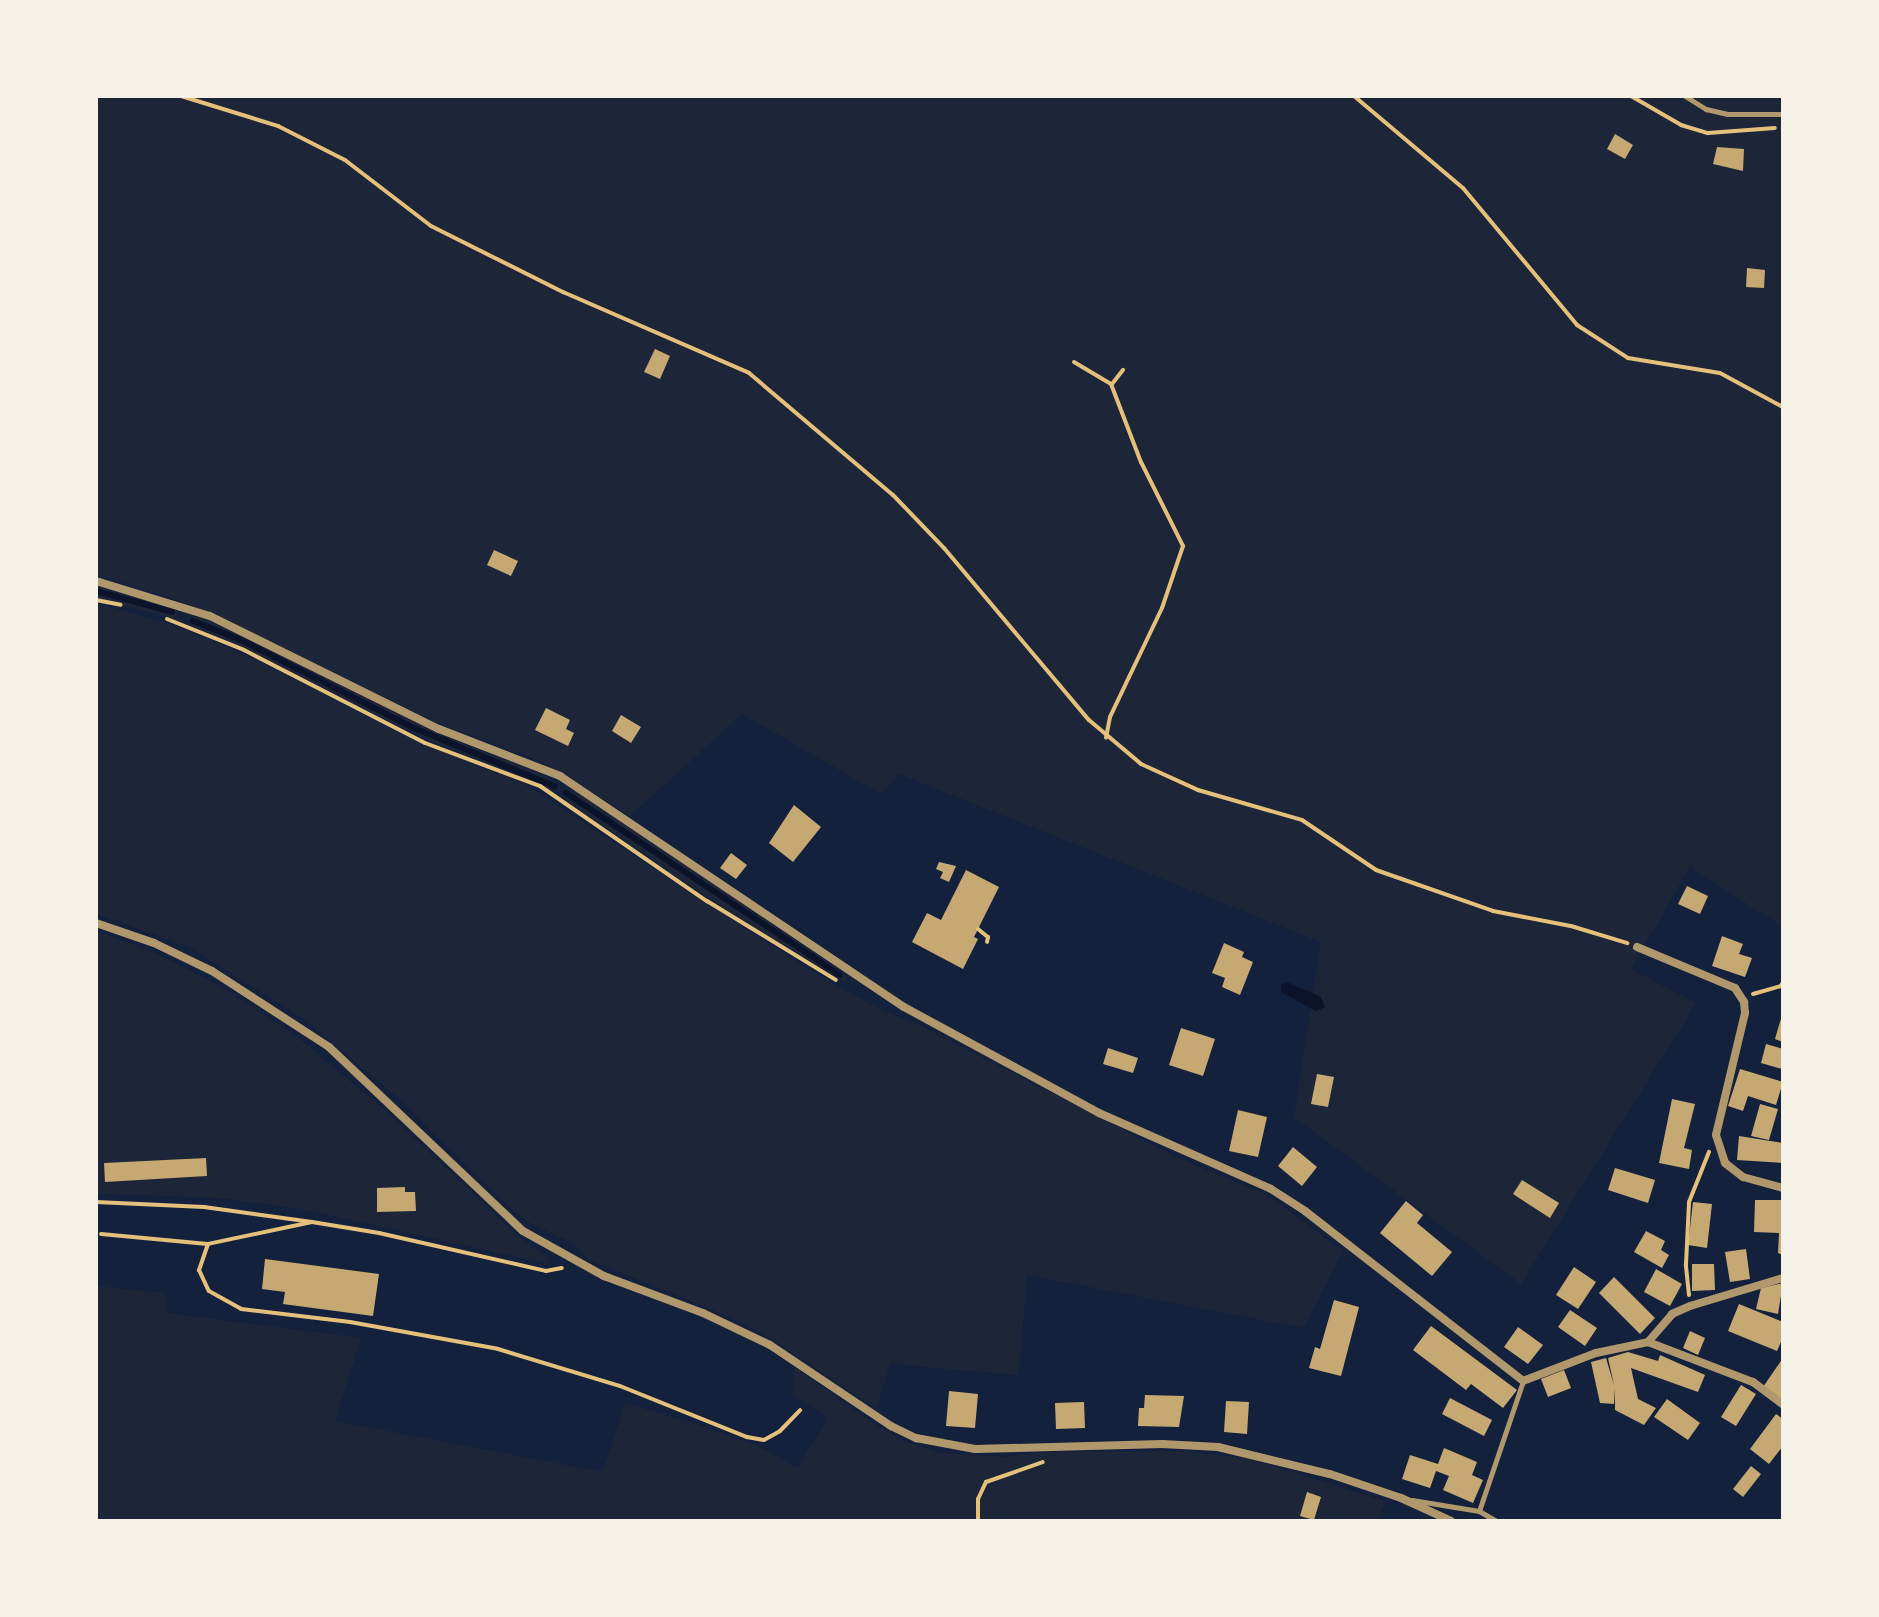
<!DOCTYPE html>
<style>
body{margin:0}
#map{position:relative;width:1879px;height:1617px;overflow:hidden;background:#14213d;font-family:"Asap Condensed",sans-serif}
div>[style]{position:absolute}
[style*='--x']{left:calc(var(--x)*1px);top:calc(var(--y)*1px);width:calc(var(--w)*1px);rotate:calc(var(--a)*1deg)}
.green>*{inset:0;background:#1d2539}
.water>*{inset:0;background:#0b132b}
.stream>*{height:6px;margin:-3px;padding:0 3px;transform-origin:3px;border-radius:3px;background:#0b132b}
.building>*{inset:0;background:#c6a872}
.path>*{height:4px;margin:-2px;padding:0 2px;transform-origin:2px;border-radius:2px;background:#e5c07b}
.service>*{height:5px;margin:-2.5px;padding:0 2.5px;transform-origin:2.5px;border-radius:2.5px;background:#b1986c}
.minor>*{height:8px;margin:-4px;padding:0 4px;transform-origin:4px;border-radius:4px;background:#b1986c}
span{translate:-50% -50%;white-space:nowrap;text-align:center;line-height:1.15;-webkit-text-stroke:6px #f6f1e7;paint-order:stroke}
.frame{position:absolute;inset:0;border:98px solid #f6f1e7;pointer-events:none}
</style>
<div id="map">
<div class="green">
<div style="clip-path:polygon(96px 96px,1783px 96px,1783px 927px,1690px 867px,1631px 969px,1696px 1003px,1521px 1284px,1294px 1117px,1321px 942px,899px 774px,881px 794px,742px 714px,630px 816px,540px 761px,438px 723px,187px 603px,96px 575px)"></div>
<div style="clip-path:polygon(96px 586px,175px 608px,180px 621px,96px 598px)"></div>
<div style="clip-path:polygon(96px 603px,184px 628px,258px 660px,412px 739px,523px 783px,810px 970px,879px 1009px,924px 1027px,1178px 1158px,1268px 1195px,1343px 1251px,1303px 1328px,1027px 1275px,1019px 1375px,890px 1364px,876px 1409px,772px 1339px,706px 1307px,587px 1259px,573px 1243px,531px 1224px,507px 1205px,398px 1098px,305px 1020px,189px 947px,96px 914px)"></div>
<div style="clip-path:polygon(198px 617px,236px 631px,447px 738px,543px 774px,556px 783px,554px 788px,550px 789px,535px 780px,438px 744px,391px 722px,235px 643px,192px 626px,191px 618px)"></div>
<div style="clip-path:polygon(576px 791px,840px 970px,847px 977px,845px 982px,729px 912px,565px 800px,570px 792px)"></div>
<div style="clip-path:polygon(96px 931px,154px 952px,232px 993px,295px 1035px,386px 1111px,519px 1237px,549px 1258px,548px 1264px,302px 1209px,229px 1199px,96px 1193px)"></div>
<div style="clip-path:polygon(96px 1286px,165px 1293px,168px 1313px,361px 1338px,335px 1421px,603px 1472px,625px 1403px,697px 1424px,760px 1447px,798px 1468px,828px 1418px,792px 1395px,795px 1367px,871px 1422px,903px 1441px,939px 1453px,1006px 1457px,1047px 1452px,1184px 1451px,1250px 1459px,1385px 1501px,1378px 1521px,96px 1521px)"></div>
</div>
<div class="water">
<div style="clip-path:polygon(1287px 982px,1321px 997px,1325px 1007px,1316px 1011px,1281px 992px,1281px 984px)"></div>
</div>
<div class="stream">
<div style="--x:96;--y:591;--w:79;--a:15.4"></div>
<div style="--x:193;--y:621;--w:52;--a:21.6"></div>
<div style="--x:241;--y:640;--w:194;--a:27"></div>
<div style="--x:414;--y:728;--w:152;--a:22.5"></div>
<div style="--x:566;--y:793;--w:329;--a:33.6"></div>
</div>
<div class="building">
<div style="clip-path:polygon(1615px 134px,1633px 145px,1625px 159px,1607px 149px)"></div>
<div style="clip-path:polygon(1717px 147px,1744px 149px,1743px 171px,1713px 164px)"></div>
<div style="clip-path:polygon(1747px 268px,1765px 270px,1764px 288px,1746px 287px)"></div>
<div style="clip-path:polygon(655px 349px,670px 356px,660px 379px,644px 372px)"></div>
<div style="clip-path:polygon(494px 550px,518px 561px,511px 576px,487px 565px)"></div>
<div style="clip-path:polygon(546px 708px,570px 720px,566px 729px,574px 733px,568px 746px,535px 730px)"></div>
<div style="clip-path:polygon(621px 715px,641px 727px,631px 743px,612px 731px)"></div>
<div style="clip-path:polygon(794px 805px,821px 827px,793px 862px,769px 843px)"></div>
<div style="clip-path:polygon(731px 853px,747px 865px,736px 879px,720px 868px)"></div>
<div style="clip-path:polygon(939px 862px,956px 866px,949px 882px,940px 878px,943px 872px,936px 869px)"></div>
<div style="clip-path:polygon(966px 870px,999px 887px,974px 937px,978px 939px,963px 969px,912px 942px,927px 913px,941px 920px)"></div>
<div style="clip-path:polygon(1687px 886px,1708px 896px,1700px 914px,1678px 904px)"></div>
<div style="clip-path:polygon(1722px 936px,1743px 944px,1739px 954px,1752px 958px,1745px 977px,1712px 966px)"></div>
<div style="clip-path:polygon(1224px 943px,1244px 952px,1242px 957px,1253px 962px,1240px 995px,1222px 987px,1225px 978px,1212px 973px)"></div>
<div style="clip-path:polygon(1782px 1015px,1783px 1015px,1783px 1042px,1775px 1039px)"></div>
<div style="clip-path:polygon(1181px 1028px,1215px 1039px,1203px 1076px,1169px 1065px)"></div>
<div style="clip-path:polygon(1766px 1044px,1783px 1049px,1782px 1069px,1761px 1063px)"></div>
<div style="clip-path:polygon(1108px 1048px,1138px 1058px,1133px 1073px,1103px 1064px)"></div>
<div style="clip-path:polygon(1740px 1069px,1783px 1082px,1776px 1105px,1748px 1096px,1743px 1111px,1728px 1106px)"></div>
<div style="clip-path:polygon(1317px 1074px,1334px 1077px,1328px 1107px,1311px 1104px)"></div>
<div style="clip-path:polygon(1672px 1099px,1695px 1104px,1684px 1148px,1692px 1150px,1689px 1169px,1659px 1163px)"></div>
<div style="clip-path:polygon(1760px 1104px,1778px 1109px,1769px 1140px,1751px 1136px)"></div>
<div style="clip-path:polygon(1238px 1110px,1267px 1117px,1258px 1157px,1229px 1151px)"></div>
<div style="clip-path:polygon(1739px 1136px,1783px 1143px,1783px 1163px,1737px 1160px)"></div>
<div style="clip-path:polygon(1293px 1147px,1317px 1167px,1302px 1186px,1278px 1166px)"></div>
<div style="clip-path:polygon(206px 1158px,207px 1176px,105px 1182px,104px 1163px)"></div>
<div style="clip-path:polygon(1615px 1168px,1655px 1180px,1648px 1203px,1608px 1190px)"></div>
<div style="clip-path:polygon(1522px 1180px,1559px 1203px,1550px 1218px,1513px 1194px)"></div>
<div style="clip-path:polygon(405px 1187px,405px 1192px,415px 1192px,416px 1211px,377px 1212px,377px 1188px)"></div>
<div style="clip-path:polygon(1755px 1200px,1783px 1200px,1783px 1255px,1778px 1253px,1779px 1233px,1754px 1232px)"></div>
<div style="clip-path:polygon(1406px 1201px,1423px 1215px,1417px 1223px,1452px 1252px,1432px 1276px,1380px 1233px)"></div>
<div style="clip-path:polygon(1693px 1202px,1712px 1204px,1707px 1248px,1688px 1245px)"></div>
<div style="clip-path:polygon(1646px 1231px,1665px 1241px,1661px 1250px,1669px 1255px,1662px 1268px,1634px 1252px)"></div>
<div style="clip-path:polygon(1746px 1249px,1750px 1279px,1730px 1282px,1725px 1252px)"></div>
<div style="clip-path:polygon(265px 1259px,379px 1274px,373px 1316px,283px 1304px,285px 1292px,262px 1289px)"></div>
<div style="clip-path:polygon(1692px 1264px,1714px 1264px,1715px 1290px,1692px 1291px)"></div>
<div style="clip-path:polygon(1574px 1267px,1596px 1282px,1578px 1309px,1556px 1295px)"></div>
<div style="clip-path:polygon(1656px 1269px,1682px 1284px,1670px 1306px,1644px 1292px)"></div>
<div style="clip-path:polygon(1614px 1277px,1655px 1318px,1640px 1334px,1599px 1293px)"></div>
<div style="clip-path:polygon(1783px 1283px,1778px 1314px,1756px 1309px,1761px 1288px)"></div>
<div style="clip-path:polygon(1334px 1300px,1359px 1307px,1341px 1376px,1309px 1368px,1315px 1347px,1320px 1349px)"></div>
<div style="clip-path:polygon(1739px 1304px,1783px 1322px,1783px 1337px,1777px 1351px,1728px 1331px)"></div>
<div style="clip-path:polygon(1570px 1310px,1597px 1328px,1585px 1346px,1558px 1327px)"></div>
<div style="clip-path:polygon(1431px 1326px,1517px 1390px,1503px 1408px,1471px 1384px,1466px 1390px,1413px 1350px)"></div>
<div style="clip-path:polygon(1518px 1327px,1543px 1345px,1528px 1364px,1504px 1347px)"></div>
<div style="clip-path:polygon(1690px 1331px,1705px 1338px,1698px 1355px,1683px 1348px)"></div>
<div style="clip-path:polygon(1628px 1352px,1658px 1361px,1660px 1355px,1705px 1375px,1698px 1392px,1631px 1368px,1638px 1399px,1656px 1408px,1644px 1425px,1615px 1410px,1615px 1388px,1614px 1404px,1600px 1403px,1591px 1362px,1606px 1358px,1614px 1385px,1608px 1358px)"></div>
<div style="clip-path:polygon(1783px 1358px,1783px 1395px,1780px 1399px,1763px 1387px)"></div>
<div style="clip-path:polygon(1564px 1370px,1571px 1388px,1548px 1397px,1541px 1379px)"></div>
<div style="clip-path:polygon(1741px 1385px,1756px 1394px,1736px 1426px,1721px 1417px)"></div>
<div style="clip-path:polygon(949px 1391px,978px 1394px,975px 1428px,946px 1426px)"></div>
<div style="clip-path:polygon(1145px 1395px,1184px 1396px,1179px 1427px,1138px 1426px,1139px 1408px,1144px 1408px)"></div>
<div style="clip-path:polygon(1450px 1398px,1492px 1420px,1484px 1436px,1442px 1414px)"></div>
<div style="clip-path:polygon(1667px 1399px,1700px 1423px,1688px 1440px,1654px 1417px)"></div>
<div style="clip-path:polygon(1226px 1401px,1249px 1402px,1247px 1434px,1224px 1432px)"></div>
<div style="clip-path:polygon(1084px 1402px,1085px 1428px,1056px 1429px,1055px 1403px)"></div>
<div style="clip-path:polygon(1776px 1414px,1783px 1419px,1783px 1446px,1769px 1464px,1750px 1449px)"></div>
<div style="clip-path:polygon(1444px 1448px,1477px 1462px,1472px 1475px,1483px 1480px,1473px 1503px,1443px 1490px,1449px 1476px,1436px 1471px,1430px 1488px,1402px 1479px,1410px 1455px,1438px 1464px)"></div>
<div style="clip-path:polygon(1751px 1466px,1761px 1474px,1743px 1497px,1733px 1489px)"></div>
<div style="clip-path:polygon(1307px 1492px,1321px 1497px,1314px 1520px,1300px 1516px)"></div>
</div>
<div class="path">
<div style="--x:181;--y:96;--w:102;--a:17.2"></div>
<div style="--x:278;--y:126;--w:75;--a:26.9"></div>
<div style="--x:345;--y:160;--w:108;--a:37.5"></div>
<div style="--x:431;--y:226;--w:148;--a:26.6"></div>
<div style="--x:563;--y:292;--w:203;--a:23.5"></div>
<div style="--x:749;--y:373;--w:189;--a:40.3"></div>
<div style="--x:893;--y:495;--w:74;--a:46.1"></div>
<div style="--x:944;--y:548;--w:225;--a:49.9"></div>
<div style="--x:1089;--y:720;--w:68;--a:40.2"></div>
<div style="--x:1141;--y:764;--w:63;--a:24.5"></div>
<div style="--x:1198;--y:790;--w:108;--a:16.1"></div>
<div style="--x:1302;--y:820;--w:89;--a:34"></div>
<div style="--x:1376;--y:870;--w:124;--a:19.3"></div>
<div style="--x:1493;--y:911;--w:79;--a:10.9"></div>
<div style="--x:1571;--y:926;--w:59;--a:16.9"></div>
<div style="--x:1354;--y:96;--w:143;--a:40.2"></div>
<div style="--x:1463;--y:188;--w:178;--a:50.2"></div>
<div style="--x:1577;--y:325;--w:61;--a:32.9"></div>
<div style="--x:1628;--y:358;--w:93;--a:9.3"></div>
<div style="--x:1720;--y:373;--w:72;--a:28.4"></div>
<div style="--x:1631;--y:96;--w:58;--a:30.1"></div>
<div style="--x:1681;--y:125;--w:28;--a:17"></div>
<div style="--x:1708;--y:133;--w:67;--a:-4.3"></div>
<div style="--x:1074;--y:362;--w:43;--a:30.7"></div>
<div style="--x:1111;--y:384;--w:84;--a:69"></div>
<div style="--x:1141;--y:462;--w:94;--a:63.4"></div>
<div style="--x:1183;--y:546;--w:65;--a:108.7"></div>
<div style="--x:1162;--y:608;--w:121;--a:115.5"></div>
<div style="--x:1110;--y:717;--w:21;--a:101"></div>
<div style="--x:1112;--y:384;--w:18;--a:-52"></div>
<div style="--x:96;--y:600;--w:25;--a:11"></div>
<div style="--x:167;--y:619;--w:83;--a:21.9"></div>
<div style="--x:244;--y:650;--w:203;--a:27.2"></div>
<div style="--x:425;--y:743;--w:123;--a:20.5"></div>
<div style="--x:540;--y:786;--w:203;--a:34.6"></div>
<div style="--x:707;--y:901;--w:151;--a:31.5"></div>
<div style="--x:978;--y:929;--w:13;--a:39"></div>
<div style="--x:988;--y:937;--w:5;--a:101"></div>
<div style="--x:1753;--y:994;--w:29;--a:-16"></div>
<div style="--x:1781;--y:986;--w:4;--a:-63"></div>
<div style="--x:96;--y:1202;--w:108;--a:2.7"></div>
<div style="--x:204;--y:1207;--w:109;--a:7.9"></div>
<div style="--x:312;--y:1222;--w:68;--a:9.3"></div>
<div style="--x:379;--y:1233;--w:171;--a:12.8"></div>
<div style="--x:546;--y:1271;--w:16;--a:-11"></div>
<div style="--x:312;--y:1222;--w:106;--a:168.1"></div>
<div style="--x:208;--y:1244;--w:28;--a:109"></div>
<div style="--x:199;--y:1270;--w:23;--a:65"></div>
<div style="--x:209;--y:1291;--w:37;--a:29"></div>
<div style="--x:241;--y:1309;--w:110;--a:6.8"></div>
<div style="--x:350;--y:1322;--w:150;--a:10.3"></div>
<div style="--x:498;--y:1349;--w:127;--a:16.9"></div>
<div style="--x:620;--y:1386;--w:137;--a:21.9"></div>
<div style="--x:747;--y:1437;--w:17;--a:10"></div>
<div style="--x:764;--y:1440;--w:18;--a:-29"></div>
<div style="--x:780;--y:1431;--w:29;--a:-46"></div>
<div style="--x:101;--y:1234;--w:107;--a:5.3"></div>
<div style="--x:1689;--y:1295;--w:31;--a:-96"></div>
<div style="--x:1686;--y:1264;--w:62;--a:-87.2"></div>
<div style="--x:1689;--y:1202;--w:54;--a:-68.2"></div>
<div style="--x:978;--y:1521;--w:22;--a:-90"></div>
<div style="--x:978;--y:1499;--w:19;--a:-65"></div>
<div style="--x:986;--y:1482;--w:60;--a:-19.3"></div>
</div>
<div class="service">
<div style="--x:1685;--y:96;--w:25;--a:32"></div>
<div style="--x:1706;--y:109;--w:22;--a:13"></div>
<div style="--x:1727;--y:114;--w:56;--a:0"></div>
<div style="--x:1412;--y:1500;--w:68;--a:9.3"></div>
<div style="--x:1479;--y:1511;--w:20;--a:30"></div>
<div style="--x:1479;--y:1511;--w:137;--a:-71.3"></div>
</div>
<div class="minor">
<div style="--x:96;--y:581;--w:119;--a:17.1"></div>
<div style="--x:210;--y:616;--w:255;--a:26.3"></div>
<div style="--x:439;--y:729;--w:130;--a:21.2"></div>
<div style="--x:560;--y:776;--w:414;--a:33.9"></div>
<div style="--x:904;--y:1007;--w:222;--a:28.5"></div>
<div style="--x:1099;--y:1113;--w:188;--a:23.8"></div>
<div style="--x:1271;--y:1189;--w:40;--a:32.9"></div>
<div style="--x:1305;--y:1211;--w:276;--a:37.9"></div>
<div style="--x:1523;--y:1381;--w:78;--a:-21"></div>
<div style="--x:1596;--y:1353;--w:53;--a:-11.9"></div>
<div style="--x:1648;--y:1342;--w:112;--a:20.9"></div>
<div style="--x:1753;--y:1382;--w:38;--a:37"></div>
<div style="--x:96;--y:923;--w:61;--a:19"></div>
<div style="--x:154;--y:943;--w:64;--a:25.8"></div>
<div style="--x:212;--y:971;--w:140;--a:33"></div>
<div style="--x:329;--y:1047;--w:267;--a:43.5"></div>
<div style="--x:523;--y:1231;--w:93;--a:29.1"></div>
<div style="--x:604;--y:1276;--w:106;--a:20.5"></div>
<div style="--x:703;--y:1313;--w:74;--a:25.5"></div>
<div style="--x:770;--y:1345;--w:146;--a:33.8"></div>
<div style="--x:891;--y:1426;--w:28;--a:26"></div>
<div style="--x:916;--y:1438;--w:60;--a:10.6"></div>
<div style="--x:975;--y:1449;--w:187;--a:-1.5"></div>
<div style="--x:1162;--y:1444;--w:56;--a:3.1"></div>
<div style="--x:1218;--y:1447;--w:115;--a:13.6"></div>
<div style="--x:1330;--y:1474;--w:75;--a:18.7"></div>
<div style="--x:1401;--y:1498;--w:55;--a:24.7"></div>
<div style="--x:1637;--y:947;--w:106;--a:22.7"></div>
<div style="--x:1735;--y:988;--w:17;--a:57"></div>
<div style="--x:1744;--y:1002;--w:11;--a:85"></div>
<div style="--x:1745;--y:1013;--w:125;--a:103.4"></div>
<div style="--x:1716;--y:1135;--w:29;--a:72"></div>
<div style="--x:1725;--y:1163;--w:23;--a:38"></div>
<div style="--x:1743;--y:1177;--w:41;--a:15.4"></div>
<div style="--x:1648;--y:1342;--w:37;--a:-49"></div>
<div style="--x:1672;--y:1314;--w:20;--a:-24"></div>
<div style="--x:1690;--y:1306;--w:97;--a:-16.8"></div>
</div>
<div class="frame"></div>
</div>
